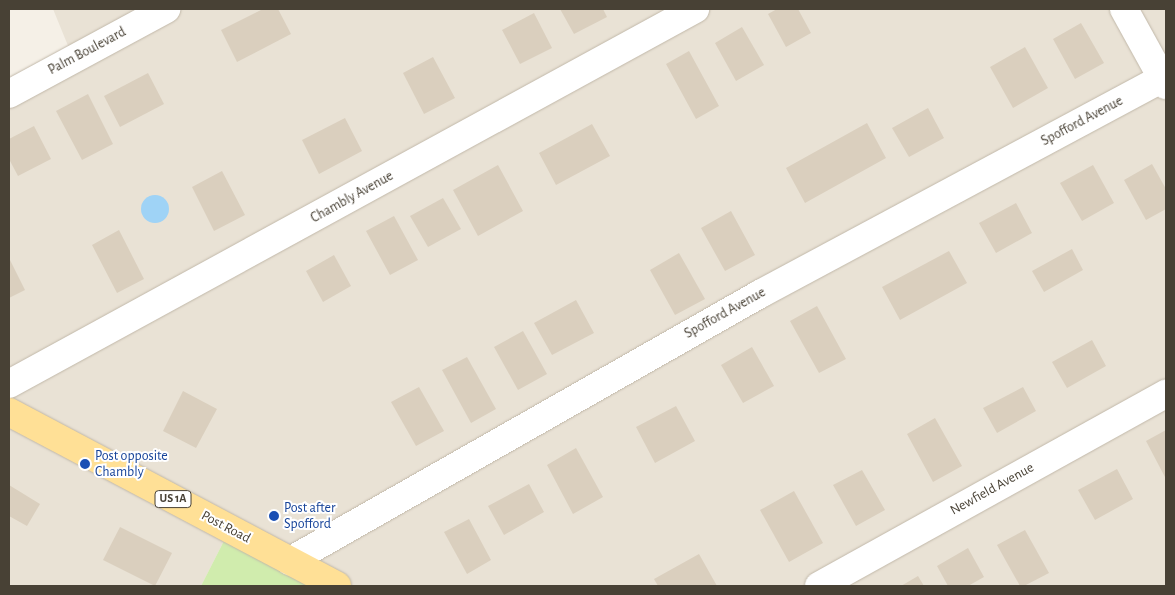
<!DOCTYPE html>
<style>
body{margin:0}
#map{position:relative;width:1175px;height:595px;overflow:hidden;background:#f5f0e7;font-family:"Alegreya Sans",sans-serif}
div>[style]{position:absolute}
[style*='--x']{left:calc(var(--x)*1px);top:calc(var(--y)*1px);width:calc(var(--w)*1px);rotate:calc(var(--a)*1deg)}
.residential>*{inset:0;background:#e9e2d5}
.green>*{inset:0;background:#d0ecad}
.water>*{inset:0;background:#9fd3f6}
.round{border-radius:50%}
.building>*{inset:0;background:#dacfbe}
.roads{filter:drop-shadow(0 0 1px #c1b8a9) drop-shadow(0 0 1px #c1b8a9)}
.minor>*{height:28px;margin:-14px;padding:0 14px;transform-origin:14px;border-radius:14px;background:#fff}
.major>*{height:28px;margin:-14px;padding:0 14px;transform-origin:14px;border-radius:14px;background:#ffe096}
.dots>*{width:14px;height:14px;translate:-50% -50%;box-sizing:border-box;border:2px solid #fff;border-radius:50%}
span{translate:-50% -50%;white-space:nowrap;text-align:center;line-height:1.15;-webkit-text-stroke:4px #fff;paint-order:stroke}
.shield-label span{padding:1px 4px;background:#fff;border:1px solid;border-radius:4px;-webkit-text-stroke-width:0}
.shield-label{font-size:12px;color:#484135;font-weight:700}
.street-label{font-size:14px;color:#484135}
.transit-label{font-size:14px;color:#164399}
.left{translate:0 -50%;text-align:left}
.frame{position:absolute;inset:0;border:10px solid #484135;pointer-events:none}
</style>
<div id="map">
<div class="residential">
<div style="clip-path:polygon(53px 9px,1166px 9px,1166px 586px,337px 586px,229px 531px,201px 586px,9px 586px,9px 95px,73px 58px)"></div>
</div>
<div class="green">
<div style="clip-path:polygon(229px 531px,337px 586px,201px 586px)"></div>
</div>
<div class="water">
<div class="round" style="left:141px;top:195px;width:28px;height:28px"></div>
</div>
<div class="building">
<div style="clip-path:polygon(263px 9px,278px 9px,291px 34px,237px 62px,221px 30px)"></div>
<div style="clip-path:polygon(560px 9px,603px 9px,607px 17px,574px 34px)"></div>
<div style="clip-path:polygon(777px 9px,798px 9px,811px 33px,786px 47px,768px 14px)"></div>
<div style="clip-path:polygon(534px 13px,552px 48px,520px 64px,502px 30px)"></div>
<div style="clip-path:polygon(1081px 23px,1104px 63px,1075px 79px,1053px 39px)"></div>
<div style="clip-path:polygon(742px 27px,764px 65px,736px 81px,715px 43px)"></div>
<div style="clip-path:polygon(1025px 47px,1048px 88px,1013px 108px,990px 67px)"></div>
<div style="clip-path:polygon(689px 51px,719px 106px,696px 119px,666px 64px)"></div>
<div style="clip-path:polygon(433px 57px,455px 98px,424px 114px,403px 73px)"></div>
<div style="clip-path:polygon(148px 73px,164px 104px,120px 127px,104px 96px)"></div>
<div style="clip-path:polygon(88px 94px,113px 144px,82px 160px,56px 111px)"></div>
<div style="clip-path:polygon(928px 108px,944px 138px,909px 157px,892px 128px)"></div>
<div style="clip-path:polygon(345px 118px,362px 151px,319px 174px,302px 140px)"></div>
<div style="clip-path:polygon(867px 123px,886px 158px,805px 203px,786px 168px)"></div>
<div style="clip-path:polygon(592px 124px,610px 156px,556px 185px,539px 153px)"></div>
<div style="clip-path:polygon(34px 126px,51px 159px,18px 176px,9px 159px,9px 139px)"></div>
<div style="clip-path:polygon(1152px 164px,1166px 189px,1166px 209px,1146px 220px,1124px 180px)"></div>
<div style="clip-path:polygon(498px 165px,523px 211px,478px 236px,453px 190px)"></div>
<div style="clip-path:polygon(1093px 165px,1114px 203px,1082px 221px,1060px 183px)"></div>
<div style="clip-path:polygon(222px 171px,245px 215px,214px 231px,192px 187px)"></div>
<div style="clip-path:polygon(443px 198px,461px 229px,428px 247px,410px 216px)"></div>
<div style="clip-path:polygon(1016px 203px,1032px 233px,996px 253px,979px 223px)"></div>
<div style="clip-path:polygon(731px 211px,755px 255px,725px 271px,701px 228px)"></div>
<div style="clip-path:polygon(394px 216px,418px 260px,390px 275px,366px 231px)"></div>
<div style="clip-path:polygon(119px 230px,144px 279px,117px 293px,92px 245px)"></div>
<div style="clip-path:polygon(1072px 249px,1083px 270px,1044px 292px,1032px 271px)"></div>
<div style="clip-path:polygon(949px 251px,967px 283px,900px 320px,882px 287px)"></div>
<div style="clip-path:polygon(679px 253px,705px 299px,675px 315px,650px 270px)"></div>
<div style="clip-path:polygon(334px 255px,351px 286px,323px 302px,306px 271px)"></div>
<div style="clip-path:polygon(9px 258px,25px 290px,9px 298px)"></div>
<div style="clip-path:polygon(576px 300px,594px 333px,552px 355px,534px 323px)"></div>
<div style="clip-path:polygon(817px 306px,846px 359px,819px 373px,790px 321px)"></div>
<div style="clip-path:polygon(523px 331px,547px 374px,518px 390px,494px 347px)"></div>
<div style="clip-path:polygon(1092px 340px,1106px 366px,1067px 388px,1052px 362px)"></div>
<div style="clip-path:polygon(752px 347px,774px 386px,743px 403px,721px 365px)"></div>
<div style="clip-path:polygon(467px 357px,496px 409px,471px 423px,442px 370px)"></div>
<div style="clip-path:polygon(419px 387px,444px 431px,416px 446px,391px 402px)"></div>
<div style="clip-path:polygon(1023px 387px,1036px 411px,997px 433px,983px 408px)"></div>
<div style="clip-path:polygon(183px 391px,217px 409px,196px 448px,163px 431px)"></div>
<div style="clip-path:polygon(676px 406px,695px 441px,655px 463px,636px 427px)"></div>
<div style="clip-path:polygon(935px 418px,962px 466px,933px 482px,907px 434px)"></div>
<div style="clip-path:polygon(1166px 430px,1166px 479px,1146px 441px)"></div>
<div style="clip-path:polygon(576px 448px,603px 497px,573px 514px,547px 465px)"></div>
<div style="clip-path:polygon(1117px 469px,1133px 499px,1095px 520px,1078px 490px)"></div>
<div style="clip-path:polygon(862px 470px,885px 510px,856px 526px,833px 485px)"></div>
<div style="clip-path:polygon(529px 484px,544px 512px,504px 535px,488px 506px)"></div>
<div style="clip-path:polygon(9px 485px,40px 504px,27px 526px,9px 516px)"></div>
<div style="clip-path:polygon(794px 491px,823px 543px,789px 562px,760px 510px)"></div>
<div style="clip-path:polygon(469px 519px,491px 560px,467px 574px,444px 532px)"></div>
<div style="clip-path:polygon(120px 527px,172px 553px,155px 586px,103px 560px)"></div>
<div style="clip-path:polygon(1025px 530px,1049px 573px,1024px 586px,1020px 586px,997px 545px)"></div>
<div style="clip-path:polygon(968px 548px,984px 577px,968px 586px,948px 586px,937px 566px)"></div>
<div style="clip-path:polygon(699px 554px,717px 586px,658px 586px,654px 579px)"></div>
<div style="clip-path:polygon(918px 576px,924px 586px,901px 586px)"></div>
</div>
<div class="roads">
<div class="minor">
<div style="--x:1124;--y:9;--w:87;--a:61.1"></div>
<div style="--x:9;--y:94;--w:179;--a:-28.4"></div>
<div style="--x:9;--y:384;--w:782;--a:-28.66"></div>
<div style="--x:290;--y:561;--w:541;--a:-29.6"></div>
<div style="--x:760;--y:294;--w:461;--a:-28.2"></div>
<div style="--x:819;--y:586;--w:397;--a:-29"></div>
</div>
<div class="major">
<div style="--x:9;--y:412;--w:371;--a:27.9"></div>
</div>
</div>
<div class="dots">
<div style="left:85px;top:464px;background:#1a4fb4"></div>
<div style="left:274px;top:516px;background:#1a4fb4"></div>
</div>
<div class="shield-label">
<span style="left:173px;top:499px">US 1A</span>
</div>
<div class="street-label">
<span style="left:87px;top:51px;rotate:-28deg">Palm Boulevard</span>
<span style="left:1082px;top:121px;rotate:-28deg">Spofford Avenue</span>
<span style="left:352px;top:197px;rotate:-29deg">Chambly Avenue</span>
<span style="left:725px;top:313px;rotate:-29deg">Spofford Avenue</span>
<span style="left:992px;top:489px;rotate:-29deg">Newfield Avenue</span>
<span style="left:226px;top:527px;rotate:28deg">Post Road</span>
</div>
<div class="transit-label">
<span class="left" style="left:95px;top:464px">Post opposite<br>Chambly</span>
<span class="left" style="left:284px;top:516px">Post after<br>Spofford</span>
</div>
<div class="frame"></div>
</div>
